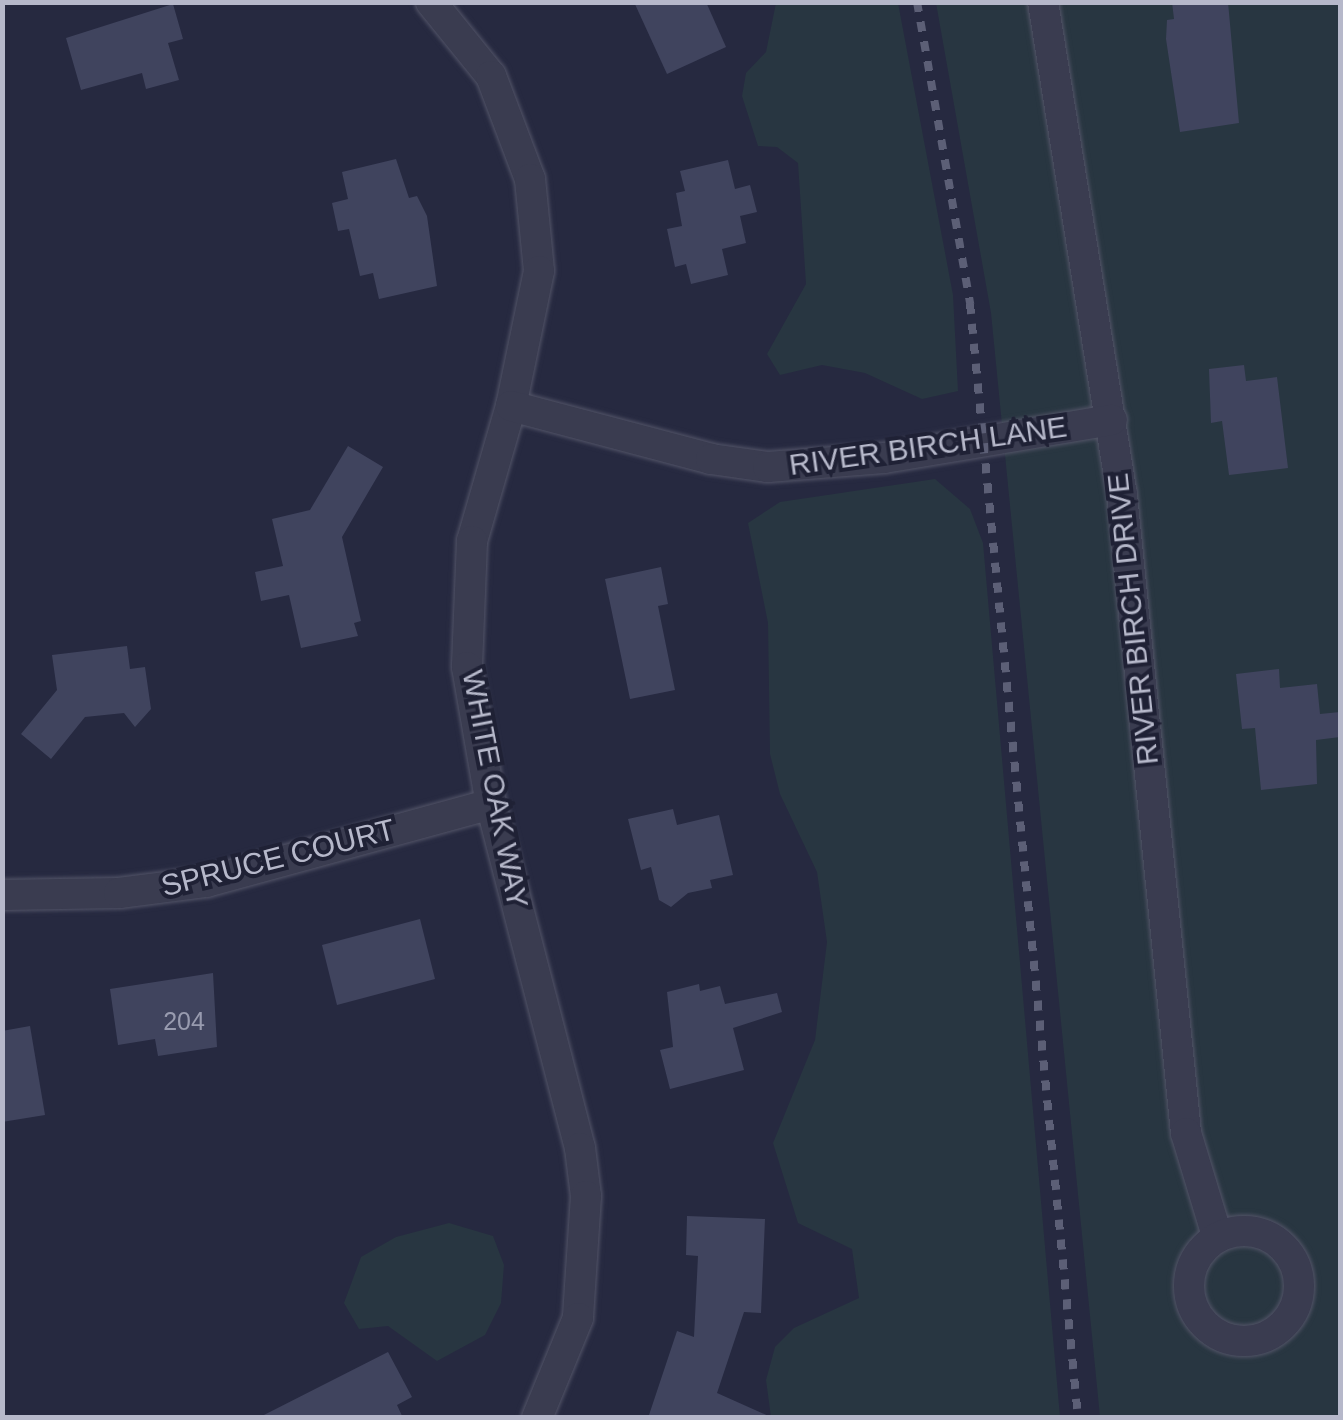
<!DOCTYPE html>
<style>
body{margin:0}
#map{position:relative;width:1343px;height:1420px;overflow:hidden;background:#262940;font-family:Arial,sans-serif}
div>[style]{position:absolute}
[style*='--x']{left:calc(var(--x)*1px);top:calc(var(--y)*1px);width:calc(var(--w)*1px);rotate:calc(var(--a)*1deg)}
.green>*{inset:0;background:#283641}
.building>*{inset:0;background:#40445e}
.roads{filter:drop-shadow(0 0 2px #525467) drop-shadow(0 0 2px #525467)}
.minor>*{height:30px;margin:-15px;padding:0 15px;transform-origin:15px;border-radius:15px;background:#3a3c50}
.minor>.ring{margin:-15px;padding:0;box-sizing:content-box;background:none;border:30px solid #3a3c50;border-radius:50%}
.rail>*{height:8px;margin-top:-4px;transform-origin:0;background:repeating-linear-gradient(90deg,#5c5f76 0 10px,transparent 0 20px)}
span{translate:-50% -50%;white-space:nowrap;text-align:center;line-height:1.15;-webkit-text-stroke:8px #1f2135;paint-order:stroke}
.number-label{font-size:25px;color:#989baf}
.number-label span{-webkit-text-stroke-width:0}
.street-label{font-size:30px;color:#b6b8ca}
.frame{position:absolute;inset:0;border:5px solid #b6b8ca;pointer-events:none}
</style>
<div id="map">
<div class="green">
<div style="clip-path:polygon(776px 3px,898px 3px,953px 295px,958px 391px,922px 399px,865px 373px,822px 365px,780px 375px,767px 354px,806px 284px,798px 163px,777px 147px,758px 146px,742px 96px,746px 73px,766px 52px)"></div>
<div style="clip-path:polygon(936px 3px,1340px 3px,1340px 1417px,1100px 1417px,991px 313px)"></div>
<div style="clip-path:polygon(935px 479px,970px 509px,983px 543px,1060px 1417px,771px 1417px,766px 1380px,775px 1347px,794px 1328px,859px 1298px,852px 1249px,798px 1223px,773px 1143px,815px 1040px,827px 942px,817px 872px,780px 794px,770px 754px,768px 623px,748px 523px,780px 502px)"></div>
<div style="clip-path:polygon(449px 1223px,493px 1236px,504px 1265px,501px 1303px,485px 1335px,437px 1361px,388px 1326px,359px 1329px,344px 1303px,361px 1257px,396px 1237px)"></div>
</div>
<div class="building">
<div style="clip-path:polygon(634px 2px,706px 2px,726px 47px,667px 74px)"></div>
<div style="clip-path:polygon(1172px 2px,1228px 2px,1239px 123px,1180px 132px,1166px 39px,1167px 20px,1174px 19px)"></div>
<div style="clip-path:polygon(173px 4px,183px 39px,168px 43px,179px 80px,146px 89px,142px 73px,81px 90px,66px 38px)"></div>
<div style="clip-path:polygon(396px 159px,409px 198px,417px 196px,427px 216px,437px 286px,379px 299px,373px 273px,360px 276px,349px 229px,338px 231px,332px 203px,348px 199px,342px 172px)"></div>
<div style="clip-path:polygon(728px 160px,735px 189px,750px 185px,757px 212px,740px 216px,746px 243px,722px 249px,728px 275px,691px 284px,686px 264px,675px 267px,667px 229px,682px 226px,676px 193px,685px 191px,680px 171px)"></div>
<div style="clip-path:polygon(1244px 365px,1246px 381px,1277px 377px,1288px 468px,1229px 475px,1222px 421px,1211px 423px,1209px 369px)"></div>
<div style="clip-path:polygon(348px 446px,383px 467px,342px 537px,361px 621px,354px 623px,358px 636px,301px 648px,289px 595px,261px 601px,255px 572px,283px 566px,272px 519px,310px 510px)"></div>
<div style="clip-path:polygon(661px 567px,668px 604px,658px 606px,675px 690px,630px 699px,605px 579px)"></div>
<div style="clip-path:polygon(127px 646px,130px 669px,145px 667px,151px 709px,135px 727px,124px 713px,85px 717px,51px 759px,21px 734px,57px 690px,52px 655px)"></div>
<div style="clip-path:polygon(1279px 669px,1280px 688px,1317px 684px,1320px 714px,1340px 712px,1340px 737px,1316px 740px,1317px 784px,1261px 790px,1255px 728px,1242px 729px,1236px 674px)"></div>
<div style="clip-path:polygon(673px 809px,677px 825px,719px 815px,733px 875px,710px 880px,712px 888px,688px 893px,671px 907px,659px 900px,651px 867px,641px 870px,628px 819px)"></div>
<div style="clip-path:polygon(420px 919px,435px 979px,337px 1005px,322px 945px)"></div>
<div style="clip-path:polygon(213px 973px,217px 1047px,158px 1056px,155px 1039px,118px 1045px,110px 989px)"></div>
<div style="clip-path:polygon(699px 984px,700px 991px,720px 986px,725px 1004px,777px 993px,782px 1012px,733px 1028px,744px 1070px,670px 1089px,660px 1050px,673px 1047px,667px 992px)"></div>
<div style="clip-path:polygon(30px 1026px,45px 1115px,2px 1122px,2px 1031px)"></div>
<div style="clip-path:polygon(687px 1216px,765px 1219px,761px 1313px,744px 1312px,717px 1393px,773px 1418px,648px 1418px,677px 1331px,694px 1337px,698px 1256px,686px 1255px)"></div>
<div style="clip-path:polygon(388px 1352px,412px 1397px,397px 1405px,403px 1418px,258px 1418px)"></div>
</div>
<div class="roads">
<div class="minor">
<div style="--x:431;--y:2;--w:95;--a:51"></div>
<div style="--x:491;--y:76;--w:110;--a:69.3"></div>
<div style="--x:530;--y:179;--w:92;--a:84.4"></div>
<div style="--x:539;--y:271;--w:138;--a:101.7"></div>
<div style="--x:511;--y:406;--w:141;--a:106.1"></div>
<div style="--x:472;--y:541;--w:126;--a:92.3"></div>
<div style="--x:467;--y:667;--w:139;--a:80.1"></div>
<div style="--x:491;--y:804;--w:355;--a:75.5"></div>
<div style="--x:580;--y:1148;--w:48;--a:82.9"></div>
<div style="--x:586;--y:1196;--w:122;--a:93.8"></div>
<div style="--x:578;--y:1318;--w:108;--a:112.3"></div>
<div style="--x:1043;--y:2;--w:499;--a:80.9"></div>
<div style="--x:1122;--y:495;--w:641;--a:84.27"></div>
<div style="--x:1186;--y:1133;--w:108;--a:73.2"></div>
<div style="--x:511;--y:406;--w:207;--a:14.8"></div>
<div style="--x:711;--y:459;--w:58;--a:8"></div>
<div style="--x:768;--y:467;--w:116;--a:-4.4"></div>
<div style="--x:884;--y:458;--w:231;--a:-9.5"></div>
<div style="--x:2;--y:895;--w:117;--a:-1"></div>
<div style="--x:119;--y:893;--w:88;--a:-7.2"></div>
<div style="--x:206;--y:882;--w:295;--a:-15.3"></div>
<div class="ring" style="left:1189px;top:1231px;width:80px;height:80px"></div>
</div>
</div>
<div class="rail">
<div style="--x:917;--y:2;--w:307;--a:80"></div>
<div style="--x:970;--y:304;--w:1119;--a:84.46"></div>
</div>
<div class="number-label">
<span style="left:184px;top:1021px">204</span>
</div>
<div class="street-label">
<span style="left:928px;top:446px;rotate:-8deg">RIVER BIRCH LANE</span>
<span style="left:1133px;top:619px;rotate:-96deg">RIVER BIRCH DRIVE</span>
<span style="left:495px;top:789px;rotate:79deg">WHITE OAK WAY</span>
<span style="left:278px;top:858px;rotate:-14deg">SPRUCE COURT</span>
</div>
<div class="frame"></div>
</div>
